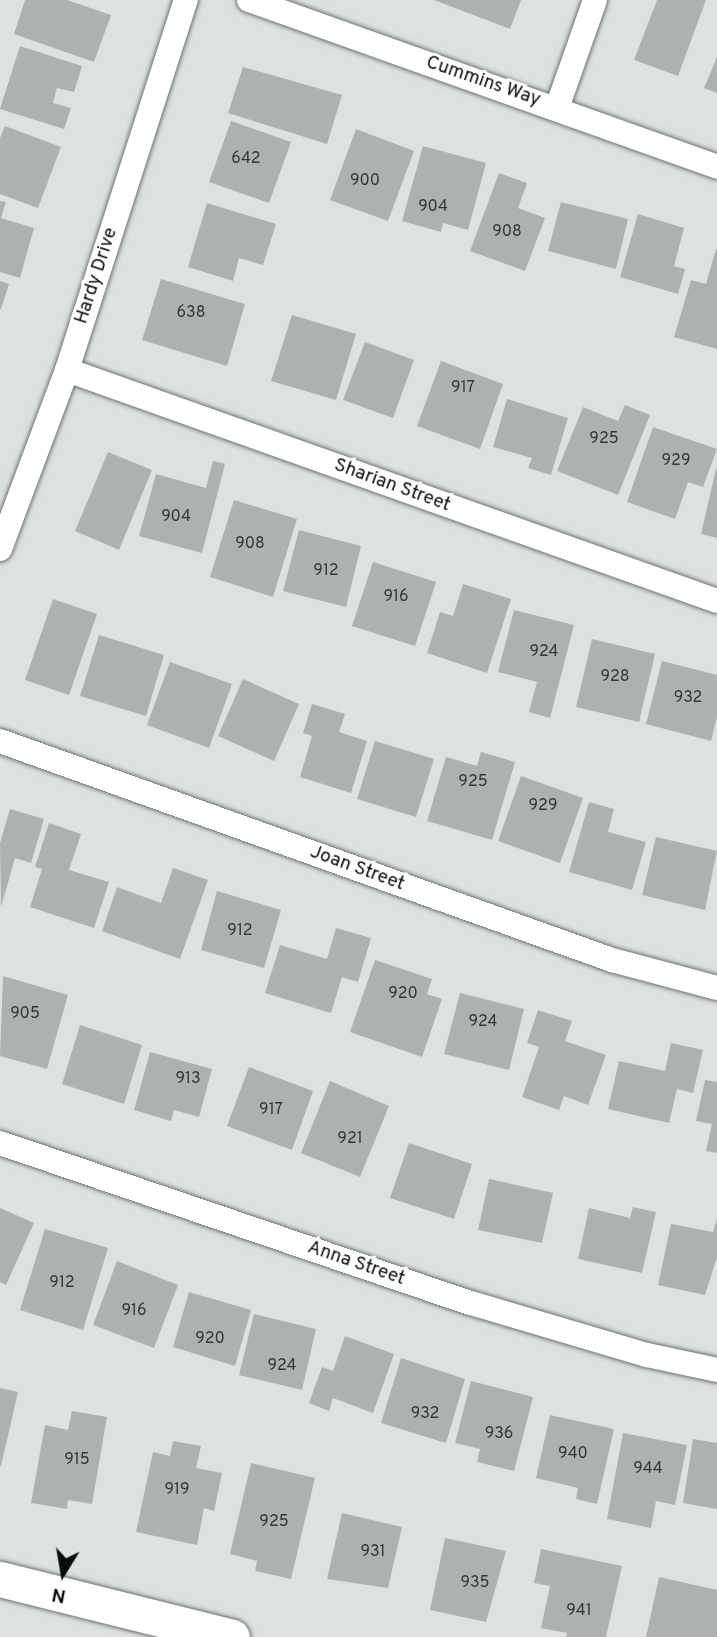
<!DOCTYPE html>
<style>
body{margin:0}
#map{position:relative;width:717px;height:1637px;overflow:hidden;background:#dde2e1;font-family:Overpass,sans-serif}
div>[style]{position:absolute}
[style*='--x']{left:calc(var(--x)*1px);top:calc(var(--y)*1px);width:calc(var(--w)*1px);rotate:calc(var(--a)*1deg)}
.building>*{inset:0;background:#adb2b1}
.roads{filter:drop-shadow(0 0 2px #6e7473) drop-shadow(0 0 2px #6e7473)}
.street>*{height:24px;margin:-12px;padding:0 12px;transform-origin:12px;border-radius:12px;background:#fff}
.secondary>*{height:35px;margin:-17.5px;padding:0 17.5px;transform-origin:17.5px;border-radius:17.5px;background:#fff}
span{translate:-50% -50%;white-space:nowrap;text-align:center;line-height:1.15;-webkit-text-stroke:6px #fff;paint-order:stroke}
.number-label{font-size:16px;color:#343635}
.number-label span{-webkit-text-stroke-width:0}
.street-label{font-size:19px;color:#0b0d0c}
.north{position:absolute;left:28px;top:1539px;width:70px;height:70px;-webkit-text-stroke:5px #fff;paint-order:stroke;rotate:191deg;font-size:19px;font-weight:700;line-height:28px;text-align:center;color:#0b0d0c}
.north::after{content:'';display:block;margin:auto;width:24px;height:32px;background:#0b0d0c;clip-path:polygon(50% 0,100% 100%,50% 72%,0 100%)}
</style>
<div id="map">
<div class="building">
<div style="clip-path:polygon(25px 0,67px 0,111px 15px,94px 62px,14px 34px)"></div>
<div style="clip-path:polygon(434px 0,521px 0,510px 29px)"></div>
<div style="clip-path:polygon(657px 0,706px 0,678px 76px,634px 60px)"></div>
<div style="clip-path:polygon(20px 46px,82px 66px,74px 92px,57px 88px,53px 103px,71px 108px,64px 129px,0 109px)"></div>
<div style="clip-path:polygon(717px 57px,717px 93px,704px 88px)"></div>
<div style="clip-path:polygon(243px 67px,342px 95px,327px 144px,228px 113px)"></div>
<div style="clip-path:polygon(231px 121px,291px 142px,269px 203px,209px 182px)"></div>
<div style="clip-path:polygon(5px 126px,61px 147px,38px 208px,0 194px,0 138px)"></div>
<div style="clip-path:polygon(356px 129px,414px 151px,388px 221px,330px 200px)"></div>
<div style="clip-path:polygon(423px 146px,486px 163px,468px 230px,443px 223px,441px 232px,402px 221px)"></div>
<div style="clip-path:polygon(499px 173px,527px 183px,518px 208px,545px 218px,525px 271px,470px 251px)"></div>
<div style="clip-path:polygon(0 201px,6px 202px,1px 218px,34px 228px,20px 278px,0 272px)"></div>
<div style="clip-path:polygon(561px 202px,628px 219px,616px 269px,548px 251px)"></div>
<div style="clip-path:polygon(207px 203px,276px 224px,263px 265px,239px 258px,233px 281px,188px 267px)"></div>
<div style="clip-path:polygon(638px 214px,684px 228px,674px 266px,685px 269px,678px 294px,620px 277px)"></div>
<div style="clip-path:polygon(716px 249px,717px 250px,717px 349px,674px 337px,691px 280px,706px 284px)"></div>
<div style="clip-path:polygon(161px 279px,245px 304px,227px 366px,142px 340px)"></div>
<div style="clip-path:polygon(0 281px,9px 284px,1px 309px,0 309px)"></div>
<div style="clip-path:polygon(292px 315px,356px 334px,336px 400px,271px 381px)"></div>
<div style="clip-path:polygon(365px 342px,414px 360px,393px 418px,343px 400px)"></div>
<div style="clip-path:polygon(441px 361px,503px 384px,480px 449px,417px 426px)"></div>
<div style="clip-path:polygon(507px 399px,568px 418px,551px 475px,528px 468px,532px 458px,493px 447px)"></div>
<div style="clip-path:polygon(625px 405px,650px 415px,618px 495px,557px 471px,583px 407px,618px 421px)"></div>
<div style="clip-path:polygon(653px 427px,717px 449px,703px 487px,688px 482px,675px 519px,627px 502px)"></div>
<div style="clip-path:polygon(108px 452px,152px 470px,119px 550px,75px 531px)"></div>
<div style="clip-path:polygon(213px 461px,225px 464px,202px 553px,139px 536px,156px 474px,206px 488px)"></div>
<div style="clip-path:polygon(716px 469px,717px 469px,717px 538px,701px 534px)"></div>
<div style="clip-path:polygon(234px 500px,297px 519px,273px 597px,210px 577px)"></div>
<div style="clip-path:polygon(299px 530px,361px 546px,346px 607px,283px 591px)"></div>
<div style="clip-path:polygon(373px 562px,436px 582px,415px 646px,352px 626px)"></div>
<div style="clip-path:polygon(463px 584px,511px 599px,487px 673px,427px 653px,440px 612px,453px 616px)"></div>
<div style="clip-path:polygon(53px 599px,97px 614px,69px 695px,25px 680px)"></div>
<div style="clip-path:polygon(514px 610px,574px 625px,550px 718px,529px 712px,537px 682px,498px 672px)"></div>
<div style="clip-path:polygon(99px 635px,164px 655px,146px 716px,80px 696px)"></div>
<div style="clip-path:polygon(592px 639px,655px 654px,639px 722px,576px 707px)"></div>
<div style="clip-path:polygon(662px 661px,717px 675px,717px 717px,711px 741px,646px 724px)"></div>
<div style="clip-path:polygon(170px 662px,232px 684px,209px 748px,147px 725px)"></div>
<div style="clip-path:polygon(243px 679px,299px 704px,274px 761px,218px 736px)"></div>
<div style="clip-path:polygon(312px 704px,345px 714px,339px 732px,367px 741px,351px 793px,300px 777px,312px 736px,303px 733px)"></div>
<div style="clip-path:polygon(375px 741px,434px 759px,416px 817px,357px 799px)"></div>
<div style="clip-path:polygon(481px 752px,515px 762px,492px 840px,427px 821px,446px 757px,477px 766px)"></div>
<div style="clip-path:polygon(521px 776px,583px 798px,560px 863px,498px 841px)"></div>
<div style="clip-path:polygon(589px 802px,614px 809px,608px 832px,646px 842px,632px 890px,569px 872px)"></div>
<div style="clip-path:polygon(10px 809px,44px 819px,31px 863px,15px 858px,1px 907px,0 843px)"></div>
<div style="clip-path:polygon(49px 823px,81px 834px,69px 870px,109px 882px,94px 928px,30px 907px,42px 869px,35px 867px)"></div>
<div style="clip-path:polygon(656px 837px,717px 851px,705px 910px,642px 895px)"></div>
<div style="clip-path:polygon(173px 868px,208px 880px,180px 959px,102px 931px,117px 887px,161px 903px)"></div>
<div style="clip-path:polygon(217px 891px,281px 910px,264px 968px,201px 950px)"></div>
<div style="clip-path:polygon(336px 928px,371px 938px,358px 982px,342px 977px,331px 1013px,265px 993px,280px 945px,327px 959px)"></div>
<div style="clip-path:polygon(375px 960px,432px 979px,427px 994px,442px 999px,422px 1057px,350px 1032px)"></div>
<div style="clip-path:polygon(3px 976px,68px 995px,47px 1069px,0 1056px)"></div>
<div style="clip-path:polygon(460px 993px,524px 1009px,509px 1070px,444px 1054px)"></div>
<div style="clip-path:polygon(538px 1010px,572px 1021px,565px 1041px,606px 1055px,588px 1105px,564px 1096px,559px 1110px,522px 1097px,539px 1047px,527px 1043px)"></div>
<div style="clip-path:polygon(80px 1025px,142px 1045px,124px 1104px,62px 1084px)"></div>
<div style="clip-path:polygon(671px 1043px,703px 1050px,693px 1093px,677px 1089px,669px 1123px,608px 1109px,619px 1061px,665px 1071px)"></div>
<div style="clip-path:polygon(150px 1052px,212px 1069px,199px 1117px,174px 1110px,171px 1121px,134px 1110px)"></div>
<div style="clip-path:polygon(249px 1067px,313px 1091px,292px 1150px,227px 1126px)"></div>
<div style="clip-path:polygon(705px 1080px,717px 1082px,717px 1153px,706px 1151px,712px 1124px,696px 1121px)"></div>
<div style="clip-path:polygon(330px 1081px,389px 1106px,360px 1177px,301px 1153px)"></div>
<div style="clip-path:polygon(409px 1143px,472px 1164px,454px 1219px,390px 1198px)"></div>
<div style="clip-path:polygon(489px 1179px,553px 1193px,542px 1243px,478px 1230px)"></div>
<div style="clip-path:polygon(633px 1207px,656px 1212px,642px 1273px,578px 1259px,589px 1208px,630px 1218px)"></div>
<div style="clip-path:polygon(0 1208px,34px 1223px,6px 1285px,0 1282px)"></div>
<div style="clip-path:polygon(717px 1219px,717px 1257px,705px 1295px,658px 1285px,671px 1224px,713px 1232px)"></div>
<div style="clip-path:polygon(45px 1229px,108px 1248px,83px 1330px,20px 1310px)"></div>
<div style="clip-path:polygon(117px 1261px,178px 1285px,154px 1348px,93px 1325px)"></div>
<div style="clip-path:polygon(189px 1292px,251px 1310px,235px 1366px,173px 1347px)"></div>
<div style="clip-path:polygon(254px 1314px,316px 1329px,302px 1390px,239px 1375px)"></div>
<div style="clip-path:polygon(345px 1336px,394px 1354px,373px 1413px,333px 1398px,329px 1411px,309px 1403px,322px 1367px,333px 1371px)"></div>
<div style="clip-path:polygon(401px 1358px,465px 1379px,446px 1443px,381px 1423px)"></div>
<div style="clip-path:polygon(471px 1381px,533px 1397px,514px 1471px,477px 1462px,480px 1449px,455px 1443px)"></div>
<div style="clip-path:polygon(0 1388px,18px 1392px,1px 1466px,0 1466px)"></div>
<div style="clip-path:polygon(72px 1411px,107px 1417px,92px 1504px,68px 1500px,67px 1509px,31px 1503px,45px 1425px,68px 1430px)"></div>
<div style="clip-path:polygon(550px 1415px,614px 1429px,597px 1504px,576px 1499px,578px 1488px,536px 1478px)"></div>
<div style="clip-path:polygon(623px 1433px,687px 1445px,675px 1505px,656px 1501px,651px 1528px,607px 1519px)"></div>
<div style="clip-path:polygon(693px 1439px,717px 1443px,717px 1509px,683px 1503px)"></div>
<div style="clip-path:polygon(173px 1441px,201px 1446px,196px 1468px,222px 1473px,214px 1511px,204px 1508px,197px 1545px,136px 1532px,153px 1452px,170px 1456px)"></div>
<div style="clip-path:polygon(251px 1463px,315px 1478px,291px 1579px,255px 1571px,257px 1561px,230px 1554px)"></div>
<div style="clip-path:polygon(342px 1513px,402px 1527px,388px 1588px,327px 1579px)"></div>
<div style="clip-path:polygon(445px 1538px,506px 1551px,486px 1622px,430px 1610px)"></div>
<div style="clip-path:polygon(541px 1549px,622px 1566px,606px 1637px,566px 1637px,567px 1633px,541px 1628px,550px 1586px,534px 1583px)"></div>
<div style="clip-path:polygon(659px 1577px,717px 1590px,717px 1637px,646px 1637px)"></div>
</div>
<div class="roads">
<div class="street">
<div style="--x:249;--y:0;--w:497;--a:19.6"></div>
<div style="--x:557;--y:108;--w:114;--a:-70.6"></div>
<div style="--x:67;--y:370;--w:690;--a:19.56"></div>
<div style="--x:0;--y:549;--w:191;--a:-69.5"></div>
<div style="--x:67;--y:370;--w:389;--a:-72.2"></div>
<div style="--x:0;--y:741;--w:650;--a:19.69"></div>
<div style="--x:612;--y:960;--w:109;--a:14.9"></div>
<div style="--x:0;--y:1143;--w:497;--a:18.8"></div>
<div style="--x:471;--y:1303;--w:184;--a:16.5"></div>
<div style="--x:647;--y:1355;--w:72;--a:12.1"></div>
</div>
<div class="secondary">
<div style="--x:0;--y:1579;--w:239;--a:14"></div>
</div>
</div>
<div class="number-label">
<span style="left:246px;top:159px">642</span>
<span style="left:365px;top:181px">900</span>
<span style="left:433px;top:207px">904</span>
<span style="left:507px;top:232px">908</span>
<span style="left:191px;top:313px">638</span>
<span style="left:463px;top:388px">917</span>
<span style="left:604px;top:439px">925</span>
<span style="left:676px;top:461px">929</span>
<span style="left:176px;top:517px">904</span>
<span style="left:250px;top:544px">908</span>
<span style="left:326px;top:571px">912</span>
<span style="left:396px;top:597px">916</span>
<span style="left:544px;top:652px">924</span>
<span style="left:615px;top:677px">928</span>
<span style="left:688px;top:698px">932</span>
<span style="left:473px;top:782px">925</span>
<span style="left:543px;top:806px">929</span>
<span style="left:240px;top:931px">912</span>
<span style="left:403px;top:994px">920</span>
<span style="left:25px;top:1014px">905</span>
<span style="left:483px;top:1022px">924</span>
<span style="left:188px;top:1079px">913</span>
<span style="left:271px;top:1110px">917</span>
<span style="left:350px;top:1139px">921</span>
<span style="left:62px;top:1283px">912</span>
<span style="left:134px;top:1311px">916</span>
<span style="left:210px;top:1339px">920</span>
<span style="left:282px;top:1366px">924</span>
<span style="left:425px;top:1414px">932</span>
<span style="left:499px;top:1434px">936</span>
<span style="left:573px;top:1454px">940</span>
<span style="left:77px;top:1460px">915</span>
<span style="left:648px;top:1469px">944</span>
<span style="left:177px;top:1490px">919</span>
<span style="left:274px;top:1522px">925</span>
<span style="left:373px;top:1552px">931</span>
<span style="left:475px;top:1583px">935</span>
<span style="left:579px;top:1611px">941</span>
</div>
<div class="street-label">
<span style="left:483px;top:82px;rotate:19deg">Cummins Way</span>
<span style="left:97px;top:276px;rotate:-72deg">Hardy Drive</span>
<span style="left:392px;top:486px;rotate:20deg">Sharian Street</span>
<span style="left:357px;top:869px;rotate:20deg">Joan Street</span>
<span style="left:356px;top:1264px;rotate:19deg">Anna Street</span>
</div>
<div class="north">N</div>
</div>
